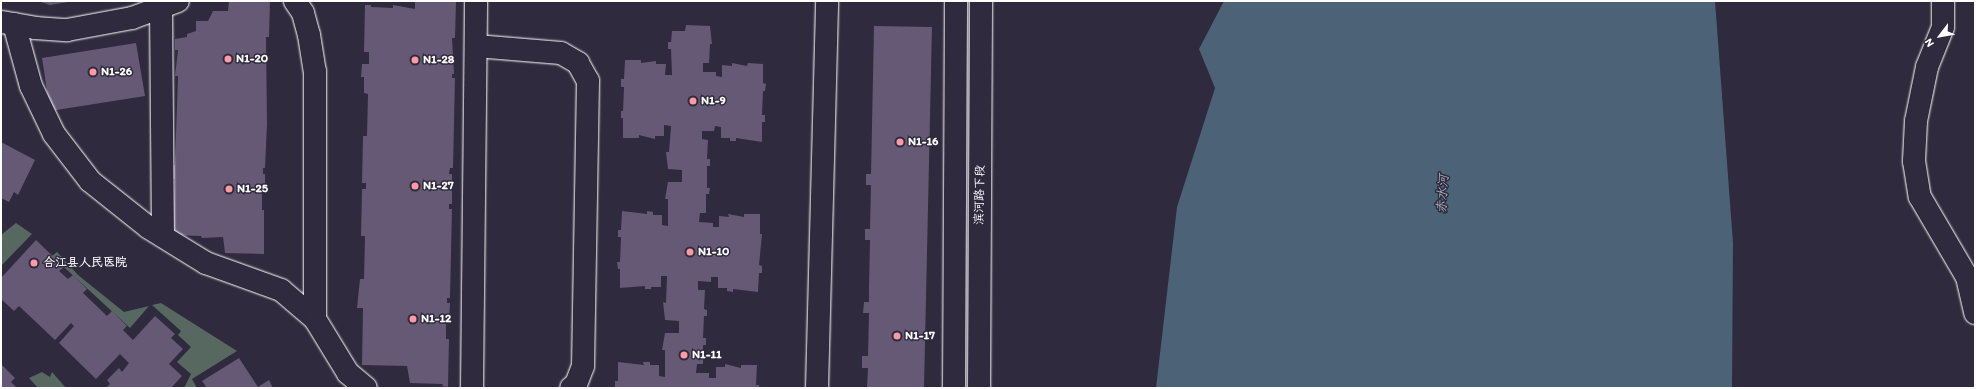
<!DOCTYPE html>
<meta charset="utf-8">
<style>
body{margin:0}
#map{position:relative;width:1976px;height:389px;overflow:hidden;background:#2f2a3d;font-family:Itim,"LXGW WenKai TC",sans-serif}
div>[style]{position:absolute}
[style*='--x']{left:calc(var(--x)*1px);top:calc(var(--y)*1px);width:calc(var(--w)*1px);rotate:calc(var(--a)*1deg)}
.green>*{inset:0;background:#566860}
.water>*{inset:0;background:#4c6277}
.building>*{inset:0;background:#665975}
.roads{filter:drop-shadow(0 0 1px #fff) drop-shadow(0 0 1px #fff)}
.minor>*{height:22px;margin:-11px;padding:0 11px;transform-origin:11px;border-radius:11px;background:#2f2a3d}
.dots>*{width:11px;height:11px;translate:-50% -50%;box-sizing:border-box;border:2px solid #2f2a3d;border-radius:50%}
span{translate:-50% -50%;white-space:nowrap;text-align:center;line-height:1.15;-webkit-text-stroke:3px #2f2a3d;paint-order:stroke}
.poi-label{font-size:12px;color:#fff;font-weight:700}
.left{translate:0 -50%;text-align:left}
.street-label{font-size:12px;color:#fff}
.water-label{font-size:13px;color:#aeb8c2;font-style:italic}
.frame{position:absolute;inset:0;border:2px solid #fff;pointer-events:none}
.north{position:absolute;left:1920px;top:16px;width:40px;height:40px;-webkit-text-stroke:3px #2f2a3d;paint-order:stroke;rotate:238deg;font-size:11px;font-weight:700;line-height:16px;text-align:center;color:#fff}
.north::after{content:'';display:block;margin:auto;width:14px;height:18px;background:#fff;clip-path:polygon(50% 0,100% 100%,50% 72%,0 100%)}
</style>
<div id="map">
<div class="green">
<div style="clip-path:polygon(16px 223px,32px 234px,1px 266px,1px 235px)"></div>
<div style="clip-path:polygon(57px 252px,78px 275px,124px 312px,149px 306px,130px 328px,52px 256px)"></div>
<div style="clip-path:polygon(161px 303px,237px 351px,192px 379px,197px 388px,184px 388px,191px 374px,177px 362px,191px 347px,178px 335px,181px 331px,152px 305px)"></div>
<div style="clip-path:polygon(42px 372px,50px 377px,52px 372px,66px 388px,38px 388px,29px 378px)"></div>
</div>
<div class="water">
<div style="clip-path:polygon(1224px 1px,1715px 1px,1733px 243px,1732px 388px,1156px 388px,1177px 207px,1215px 88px,1199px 49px)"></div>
</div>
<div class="building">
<div style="clip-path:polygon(38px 1px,68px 1px,68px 2px,50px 5px)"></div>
<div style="clip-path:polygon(229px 1px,270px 1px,269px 37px,266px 37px,267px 124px,265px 168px,263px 168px,263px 174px,265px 174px,265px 192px,262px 192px,262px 210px,264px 210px,264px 254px,225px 253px,223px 237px,202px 238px,201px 236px,173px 235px,175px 179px,172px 179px,173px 166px,175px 165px,178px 76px,175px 76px,178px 50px,175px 50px,175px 39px,187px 37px,187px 34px,196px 31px,196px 21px,208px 21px,213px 11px,228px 11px)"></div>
<div style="clip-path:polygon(415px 1px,456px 1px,455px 38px,452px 38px,454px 74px,452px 74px,452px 78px,455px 78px,453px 168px,450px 168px,449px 174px,452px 174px,452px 204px,449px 204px,449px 209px,452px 209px,450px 298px,447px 298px,447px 303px,450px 303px,449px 321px,446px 321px,446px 339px,449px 339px,448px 387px,442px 386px,443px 384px,410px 383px,407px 366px,362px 365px,363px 308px,357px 308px,360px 279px,364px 279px,365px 236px,361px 236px,362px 189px,366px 189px,366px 183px,362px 183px,363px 136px,367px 136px,368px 94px,364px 93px,364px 77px,361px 77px,362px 64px,369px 64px,369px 52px,364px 52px,365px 5px,371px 5px,371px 7px,393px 8px,393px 5px,415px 9px)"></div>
<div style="clip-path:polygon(686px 25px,710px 26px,712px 44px,710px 44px,709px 63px,703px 63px,703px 72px,716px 72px,716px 76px,722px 77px,722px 65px,732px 66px,732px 63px,747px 66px,748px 63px,763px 64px,763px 83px,766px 84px,765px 91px,763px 91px,762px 115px,765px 115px,765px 122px,762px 122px,762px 142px,736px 138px,736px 141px,730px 141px,730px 138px,721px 138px,721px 127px,715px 126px,714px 131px,702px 131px,702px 139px,708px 140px,707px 159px,710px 159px,710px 166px,707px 166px,707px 188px,710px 188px,709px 194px,706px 194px,706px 213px,700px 213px,699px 222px,713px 223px,713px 227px,719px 227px,719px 216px,729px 217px,728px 214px,744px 217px,744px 214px,760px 214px,760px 234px,762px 234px,759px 265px,762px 266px,762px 273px,759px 273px,758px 292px,733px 289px,733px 292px,727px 291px,727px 288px,718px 288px,718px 277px,711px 277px,711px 282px,698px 281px,698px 290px,705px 290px,704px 309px,707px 310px,707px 316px,704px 316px,703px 338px,706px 338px,706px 345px,703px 345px,703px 364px,697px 364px,696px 373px,709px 373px,709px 378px,716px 378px,716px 367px,725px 367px,725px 364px,741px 368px,741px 365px,757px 365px,756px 385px,759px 385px,759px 388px,615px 388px,615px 381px,618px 381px,618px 362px,644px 365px,643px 362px,650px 362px,650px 365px,659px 365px,659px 376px,665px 377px,665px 350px,662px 350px,665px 333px,679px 333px,679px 321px,665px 320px,663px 302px,666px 303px,667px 276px,661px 276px,661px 287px,651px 287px,651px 289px,645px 289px,645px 286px,620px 288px,620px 269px,618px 269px,617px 262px,620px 262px,621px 237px,618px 237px,618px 230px,621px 230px,622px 211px,647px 214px,647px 211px,653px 212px,653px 215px,662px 215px,662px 225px,668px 226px,668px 199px,665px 199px,668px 182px,682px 182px,682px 170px,668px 169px,666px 152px,669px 152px,671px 126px,664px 125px,664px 136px,655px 136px,655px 139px,639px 135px,639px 138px,623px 138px,623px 118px,621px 118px,621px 111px,623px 111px,624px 87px,621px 87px,621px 79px,624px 79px,625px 60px,641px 60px,641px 63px,656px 61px,656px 64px,666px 64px,665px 75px,672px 75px,671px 49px,668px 49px,668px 42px,671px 42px,672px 31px,685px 31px)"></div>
<div style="clip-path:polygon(874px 26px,932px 27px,924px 388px,867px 388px,868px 368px,862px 368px,862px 356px,868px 356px,869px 313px,863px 313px,864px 302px,869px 302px,869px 288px,870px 240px,865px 240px,865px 229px,870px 229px,871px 185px,866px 185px,866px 174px,871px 174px)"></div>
<div style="clip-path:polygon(136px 43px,145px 96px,50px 111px,42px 58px)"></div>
<div style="clip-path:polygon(1px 142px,35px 160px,18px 195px,14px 192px,9px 202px,1px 198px)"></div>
<div style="clip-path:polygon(36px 240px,64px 267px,59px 271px,68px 279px,73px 275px,87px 289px,83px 293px,107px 316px,112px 311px,127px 326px,123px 330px,133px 340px,155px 316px,175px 334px,171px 338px,183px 349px,169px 364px,182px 376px,171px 388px,106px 388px,110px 384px,107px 380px,119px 368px,122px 372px,129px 363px,120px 354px,96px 379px,59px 343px,74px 326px,71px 323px,55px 340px,19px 306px,14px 311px,1px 299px,1px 278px)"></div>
<div style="clip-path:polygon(239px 358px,258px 387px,269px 380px,273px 388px,207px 388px,202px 381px)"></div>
<div style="clip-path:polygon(1px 364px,15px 378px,11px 382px,17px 388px,1px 388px)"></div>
</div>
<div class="roads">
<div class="minor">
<div style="--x:295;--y:1;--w:14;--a:56"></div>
<div style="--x:303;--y:13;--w:23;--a:75"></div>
<div style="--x:309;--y:35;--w:36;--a:81"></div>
<div style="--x:315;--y:71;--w:248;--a:90"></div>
<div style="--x:1943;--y:1;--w:26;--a:90"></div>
<div style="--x:1943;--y:27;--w:43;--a:111.8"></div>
<div style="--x:1927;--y:67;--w:55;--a:101.5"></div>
<div style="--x:1916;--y:121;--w:40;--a:92.9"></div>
<div style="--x:1914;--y:161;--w:36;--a:81"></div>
<div style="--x:1920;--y:197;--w:93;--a:59.6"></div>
<div style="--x:1967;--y:277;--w:37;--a:77"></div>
<div style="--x:161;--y:8;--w:228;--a:89.5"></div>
<div style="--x:2;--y:22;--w:34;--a:10"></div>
<div style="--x:35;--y:28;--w:32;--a:4"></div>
<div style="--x:67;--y:30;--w:66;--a:-10.5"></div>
<div style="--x:132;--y:18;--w:49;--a:-20.3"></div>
<div style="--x:14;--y:24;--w:64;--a:74.7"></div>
<div style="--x:31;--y:86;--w:53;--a:64.4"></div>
<div style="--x:54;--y:134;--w:59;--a:52.5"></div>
<div style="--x:90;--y:181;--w:75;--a:38.5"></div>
<div style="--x:149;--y:228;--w:67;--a:31.6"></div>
<div style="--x:206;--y:263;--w:80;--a:19.8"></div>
<div style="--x:281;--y:290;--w:45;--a:40.5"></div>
<div style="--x:315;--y:319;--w:63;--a:58.6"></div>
<div style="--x:348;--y:373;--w:23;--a:40"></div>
<div style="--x:476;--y:46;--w:85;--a:4.7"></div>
<div style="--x:561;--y:53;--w:20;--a:30"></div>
<div style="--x:578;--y:63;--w:21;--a:61"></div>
<div style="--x:588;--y:81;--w:285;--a:91"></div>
<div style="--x:583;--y:366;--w:19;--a:111"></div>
<div style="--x:576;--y:384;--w:6;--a:141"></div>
<div style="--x:472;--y:388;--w:387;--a:-89.4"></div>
<div style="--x:817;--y:388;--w:387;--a:-88.5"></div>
<div style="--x:954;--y:388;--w:387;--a:-89.7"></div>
<div style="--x:979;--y:388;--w:387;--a:-89.7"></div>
</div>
</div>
<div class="dots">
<div style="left:228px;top:59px;background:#ff9aa2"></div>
<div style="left:415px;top:60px;background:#ff9aa2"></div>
<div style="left:93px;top:72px;background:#ff9aa2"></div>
<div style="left:693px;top:101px;background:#ff9aa2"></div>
<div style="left:900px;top:142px;background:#ff9aa2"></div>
<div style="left:415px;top:186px;background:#ff9aa2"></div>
<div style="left:229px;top:189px;background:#ff9aa2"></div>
<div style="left:690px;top:252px;background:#ff9aa2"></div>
<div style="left:34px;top:263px;background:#ff9aa2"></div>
<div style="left:413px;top:319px;background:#ff9aa2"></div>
<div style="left:897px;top:336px;background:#ff9aa2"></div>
<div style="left:684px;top:355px;background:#ff9aa2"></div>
</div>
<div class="poi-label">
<span class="left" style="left:236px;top:59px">N1-20</span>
<span class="left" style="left:423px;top:60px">N1-28</span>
<span class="left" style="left:101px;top:72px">N1-26</span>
<span class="left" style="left:701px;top:101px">N1-9</span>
<span class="left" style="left:908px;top:142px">N1-16</span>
<span class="left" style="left:423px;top:186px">N1-27</span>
<span class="left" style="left:237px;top:189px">N1-25</span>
<span class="left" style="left:698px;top:252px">N1-10</span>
<span class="left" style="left:43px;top:263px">合江县人民医院</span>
<span class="left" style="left:421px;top:319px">N1-12</span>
<span class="left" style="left:905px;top:336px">N1-17</span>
<span class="left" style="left:692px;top:355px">N1-11</span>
</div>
<div class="street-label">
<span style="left:980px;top:195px;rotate:-89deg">滨河路下段</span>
</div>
<div class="water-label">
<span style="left:1443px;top:194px;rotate:-86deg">赤水河</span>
</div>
<div class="frame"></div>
<div class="north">N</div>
</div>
